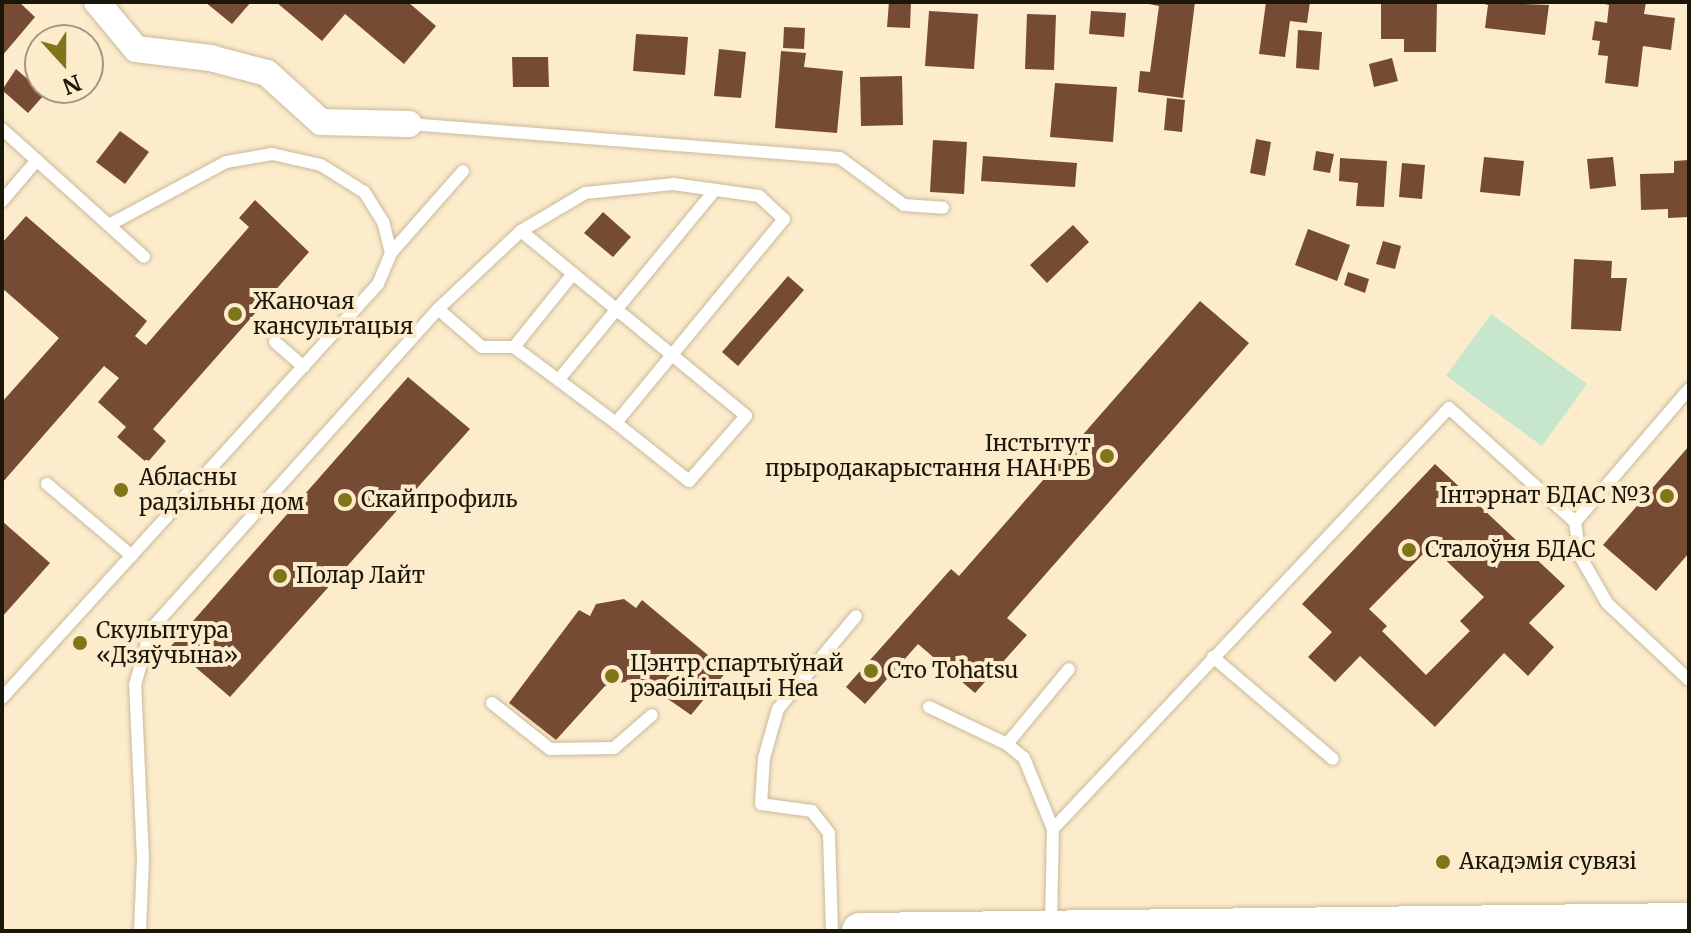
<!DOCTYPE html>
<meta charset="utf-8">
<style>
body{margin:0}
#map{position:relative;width:1691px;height:933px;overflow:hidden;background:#fceccc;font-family:Merriweather,serif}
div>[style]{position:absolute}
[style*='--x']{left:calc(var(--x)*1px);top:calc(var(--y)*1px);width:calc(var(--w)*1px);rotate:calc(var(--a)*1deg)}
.green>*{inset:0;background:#c6e7cc}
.building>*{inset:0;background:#764b33}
.roads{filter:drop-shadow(0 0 2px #c9ba9b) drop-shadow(0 0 2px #c9ba9b)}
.service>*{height:12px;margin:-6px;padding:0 6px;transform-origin:6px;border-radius:6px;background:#fff}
.minor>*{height:26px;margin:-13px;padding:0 13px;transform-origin:13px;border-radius:13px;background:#fff}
.secondary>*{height:36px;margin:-18px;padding:0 18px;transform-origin:18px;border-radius:18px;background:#fff}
.dots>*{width:22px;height:22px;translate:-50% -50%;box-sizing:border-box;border:4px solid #fceccc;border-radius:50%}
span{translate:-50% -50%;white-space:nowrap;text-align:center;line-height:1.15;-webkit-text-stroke:8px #fceccc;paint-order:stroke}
.poi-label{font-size:22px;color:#1b160a}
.left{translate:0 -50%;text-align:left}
.right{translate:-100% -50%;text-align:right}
.frame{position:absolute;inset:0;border:4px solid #1b160a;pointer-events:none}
.north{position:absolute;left:24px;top:24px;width:80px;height:80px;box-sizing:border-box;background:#fceccc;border:2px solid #a2967e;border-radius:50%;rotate:159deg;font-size:22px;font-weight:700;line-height:32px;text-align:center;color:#1b160a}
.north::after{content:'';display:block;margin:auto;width:28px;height:36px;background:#807619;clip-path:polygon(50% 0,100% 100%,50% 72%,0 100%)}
</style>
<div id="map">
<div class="green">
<div style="clip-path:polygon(1491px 314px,1587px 384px,1542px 446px,1446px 376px)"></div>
</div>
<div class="building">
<div style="clip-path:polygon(2px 2px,19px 2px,35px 17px,2px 56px)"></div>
<div style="clip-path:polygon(205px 2px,251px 2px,232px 24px)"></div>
<div style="clip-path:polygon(276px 2px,408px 2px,436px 26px,404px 64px,345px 14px,322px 41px)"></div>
<div style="clip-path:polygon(889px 2px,911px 2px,910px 28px,887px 27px)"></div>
<div style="clip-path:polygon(1139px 2px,1195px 2px,1183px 98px,1138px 92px,1140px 71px,1150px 72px,1159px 6px)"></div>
<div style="clip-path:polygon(1266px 2px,1310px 2px,1307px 23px,1290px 21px,1285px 57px,1259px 54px)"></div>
<div style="clip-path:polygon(1381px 2px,1437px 2px,1436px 52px,1404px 52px,1404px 39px,1381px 39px)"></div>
<div style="clip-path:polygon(1477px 2px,1549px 5px,1545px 35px,1485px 28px,1488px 5px)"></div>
<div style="clip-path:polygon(1597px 2px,1646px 2px,1644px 14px,1675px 18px,1671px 50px,1643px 46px,1638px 87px,1605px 83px,1608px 56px,1598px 55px,1600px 41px,1592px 40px,1595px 21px,1607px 23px,1609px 5px)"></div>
<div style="clip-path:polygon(929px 11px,978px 14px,974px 69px,925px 66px)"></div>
<div style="clip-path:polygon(1091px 11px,1126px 13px,1124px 37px,1089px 34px)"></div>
<div style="clip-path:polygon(1027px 14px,1056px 15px,1054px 70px,1025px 69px)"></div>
<div style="clip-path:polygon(784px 27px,805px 28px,804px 49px,783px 48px)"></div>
<div style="clip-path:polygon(1298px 30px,1322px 32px,1319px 70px,1296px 68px)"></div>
<div style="clip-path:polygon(636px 34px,688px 37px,685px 75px,633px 71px)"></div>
<div style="clip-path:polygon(719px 49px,746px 52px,741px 98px,714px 96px)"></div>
<div style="clip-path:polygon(781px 51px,806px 53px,804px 67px,843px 71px,837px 133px,775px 128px)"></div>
<div style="clip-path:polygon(512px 57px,548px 57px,549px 87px,513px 87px)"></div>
<div style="clip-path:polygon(1392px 58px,1398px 81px,1374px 87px,1369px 64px)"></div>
<div style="clip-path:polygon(16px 69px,45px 94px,28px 113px,2px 90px)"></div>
<div style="clip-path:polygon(902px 76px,903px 125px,861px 126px,860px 77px)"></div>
<div style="clip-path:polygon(1055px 83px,1117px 87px,1113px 142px,1050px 137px)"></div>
<div style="clip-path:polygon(1167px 98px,1185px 100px,1182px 132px,1164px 130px)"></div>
<div style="clip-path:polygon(120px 131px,149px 152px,125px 184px,96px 162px)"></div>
<div style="clip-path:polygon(1256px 139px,1271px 142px,1265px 176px,1250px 173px)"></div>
<div style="clip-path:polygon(933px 140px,967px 142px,964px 194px,930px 192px)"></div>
<div style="clip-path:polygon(1316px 151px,1334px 154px,1330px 173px,1313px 170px)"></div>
<div style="clip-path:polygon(983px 156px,1077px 163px,1075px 187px,981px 181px)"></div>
<div style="clip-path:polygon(1484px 157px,1524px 161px,1520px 196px,1480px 192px)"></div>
<div style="clip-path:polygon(1613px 157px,1616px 186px,1590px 189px,1587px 159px)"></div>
<div style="clip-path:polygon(1340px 158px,1387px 161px,1384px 207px,1356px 206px,1358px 183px,1339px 181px)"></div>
<div style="clip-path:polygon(1689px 160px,1689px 217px,1668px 218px,1668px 209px,1641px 210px,1640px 174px,1674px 173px,1674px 161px)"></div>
<div style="clip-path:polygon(1402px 163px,1425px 165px,1422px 199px,1399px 197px)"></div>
<div style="clip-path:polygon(255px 200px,309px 252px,153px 429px,166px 441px,147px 463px,117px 437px,126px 427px,98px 402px,119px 378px,104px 366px,2px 483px,2px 402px,59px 338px,2px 288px,2px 243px,26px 216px,147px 321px,135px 336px,146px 345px,249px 227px,239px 218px)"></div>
<div style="clip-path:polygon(603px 212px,631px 237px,613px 257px,584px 233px)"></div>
<div style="clip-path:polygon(1073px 225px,1089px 242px,1047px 283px,1030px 265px)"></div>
<div style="clip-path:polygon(1308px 229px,1350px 245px,1337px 281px,1295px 265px)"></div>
<div style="clip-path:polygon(1383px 241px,1401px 246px,1395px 269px,1376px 264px)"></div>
<div style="clip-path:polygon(1574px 259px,1612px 261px,1611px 278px,1627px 278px,1621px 331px,1571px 329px)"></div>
<div style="clip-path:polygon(1348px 272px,1369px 279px,1365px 293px,1344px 285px)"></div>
<div style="clip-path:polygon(788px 276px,804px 290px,738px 366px,722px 352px)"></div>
<div style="clip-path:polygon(1200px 301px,1249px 343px,1007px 618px,1027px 635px,975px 693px,918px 644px,865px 704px,846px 687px,951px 569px,959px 576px)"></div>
<div style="clip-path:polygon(408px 377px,470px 429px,230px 697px,171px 646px)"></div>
<div style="clip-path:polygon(1689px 446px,1689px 553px,1656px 591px,1603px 545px)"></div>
<div style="clip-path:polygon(evenodd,1435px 464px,1565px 586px,1529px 623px,1554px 647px,1528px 676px,1504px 653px,1435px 727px,1360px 656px,1335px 682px,1308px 657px,1332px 632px,1302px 604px,1435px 464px,1431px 546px,1484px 597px,1460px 621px,1470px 631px,1426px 675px,1382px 631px,1387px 626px,1369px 609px,1431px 546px)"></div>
<div style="clip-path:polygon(2px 521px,50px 563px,2px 617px)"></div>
<div style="clip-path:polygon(624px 599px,636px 608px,642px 600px,727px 671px,691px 715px,639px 679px,605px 686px,556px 740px,509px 703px,579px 610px,590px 616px,596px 604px)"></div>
</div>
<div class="roads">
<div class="service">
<div style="--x:409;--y:124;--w:432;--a:4.5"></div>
<div style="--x:840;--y:158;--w:79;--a:36.3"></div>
<div style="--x:904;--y:205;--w:39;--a:4"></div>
<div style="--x:2;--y:129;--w:191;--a:42"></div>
<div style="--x:2;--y:201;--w:54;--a:-49.5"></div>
<div style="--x:521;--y:231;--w:291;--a:39.4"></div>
<div style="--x:746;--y:416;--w:86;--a:131.2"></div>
<div style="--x:689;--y:481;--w:93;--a:-141.5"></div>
<div style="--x:391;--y:253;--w:109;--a:-48.7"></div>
<div style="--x:275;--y:342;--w:38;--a:41"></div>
<div style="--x:514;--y:347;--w:94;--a:-51.1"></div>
<div style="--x:560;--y:378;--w:244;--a:-50.5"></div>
<div style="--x:47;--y:484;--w:111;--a:40.3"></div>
<div style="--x:1575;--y:522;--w:175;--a:-49.4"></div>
<div style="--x:1213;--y:657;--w:157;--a:40.4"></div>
<div style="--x:2;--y:698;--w:559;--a:-47.75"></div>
<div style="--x:378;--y:284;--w:34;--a:-67"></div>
<div style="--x:391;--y:253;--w:32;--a:-104"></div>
<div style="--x:383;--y:222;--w:36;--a:-122"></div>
<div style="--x:364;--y:192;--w:51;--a:-147.9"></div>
<div style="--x:321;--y:165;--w:50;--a:-167.3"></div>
<div style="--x:272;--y:154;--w:47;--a:170.1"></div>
<div style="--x:226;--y:162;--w:133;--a:151.7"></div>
<div style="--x:492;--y:703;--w:74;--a:38.4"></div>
<div style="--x:550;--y:749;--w:64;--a:-0.9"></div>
<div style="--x:614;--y:748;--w:50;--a:-41"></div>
<div style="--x:929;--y:707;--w:86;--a:25.4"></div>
<div style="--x:1053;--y:829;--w:578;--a:-46.75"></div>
<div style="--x:1449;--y:408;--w:170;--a:42.1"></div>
<div style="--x:1575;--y:522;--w:34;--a:82"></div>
<div style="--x:1580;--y:556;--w:54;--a:60.1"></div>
<div style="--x:1607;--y:603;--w:112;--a:43.2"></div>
<div style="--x:1051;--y:924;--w:95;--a:-88.8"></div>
<div style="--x:1053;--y:829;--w:77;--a:-112.2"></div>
<div style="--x:1024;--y:758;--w:22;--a:-141"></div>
<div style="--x:1007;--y:744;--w:97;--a:-50.4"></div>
<div style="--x:140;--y:931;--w:73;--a:-87.6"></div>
<div style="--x:143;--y:858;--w:173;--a:-92.6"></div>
<div style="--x:135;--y:685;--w:58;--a:-74.1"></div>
<div style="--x:151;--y:629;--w:430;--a:-48.1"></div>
<div style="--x:438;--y:309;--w:114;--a:-43.2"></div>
<div style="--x:521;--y:231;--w:74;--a:-30.7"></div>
<div style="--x:585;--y:193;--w:88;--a:-5.8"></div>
<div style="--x:673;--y:184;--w:87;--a:7.9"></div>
<div style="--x:759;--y:196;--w:34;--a:43"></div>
<div style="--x:784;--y:219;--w:264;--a:129.5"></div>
<div style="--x:616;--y:423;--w:127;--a:-143.3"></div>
<div style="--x:514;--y:347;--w:32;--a:180"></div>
<div style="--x:482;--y:347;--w:58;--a:-139.2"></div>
<div style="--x:832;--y:931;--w:98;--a:-91.8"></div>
<div style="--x:829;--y:833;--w:28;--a:-128"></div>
<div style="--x:812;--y:811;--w:51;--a:-172.2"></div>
<div style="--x:761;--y:804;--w:46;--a:-86.3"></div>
<div style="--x:764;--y:758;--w:51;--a:-74.1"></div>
<div style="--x:778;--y:709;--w:121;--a:-50"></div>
</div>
<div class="minor">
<div style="--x:97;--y:2;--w:61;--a:50.3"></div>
<div style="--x:136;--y:49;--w:75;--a:6.9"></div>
<div style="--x:210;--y:58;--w:59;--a:14.7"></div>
<div style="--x:267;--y:73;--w:73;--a:42.2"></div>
<div style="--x:321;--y:122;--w:88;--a:1.3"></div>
</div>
<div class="secondary">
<div style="--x:860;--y:931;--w:829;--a:-0.69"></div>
</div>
</div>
<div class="dots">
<div style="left:235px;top:314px;background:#807619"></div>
<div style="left:1107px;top:456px;background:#807619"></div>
<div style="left:121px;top:490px;background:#807619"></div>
<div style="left:1667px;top:496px;background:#807619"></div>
<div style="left:345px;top:500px;background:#807619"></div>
<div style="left:1409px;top:550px;background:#807619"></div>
<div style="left:280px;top:576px;background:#807619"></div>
<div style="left:80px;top:643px;background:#807619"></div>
<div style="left:871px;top:671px;background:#807619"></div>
<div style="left:612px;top:676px;background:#807619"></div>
<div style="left:1443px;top:862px;background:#807619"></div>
</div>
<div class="poi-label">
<span class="left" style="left:253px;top:314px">Жаночая<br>кансультацыя</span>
<span class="right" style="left:1091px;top:456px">Інстытут<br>прыродакарыстання НАН РБ</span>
<span class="left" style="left:139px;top:490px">Абласны<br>радзільны дом</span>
<span class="right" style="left:1651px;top:496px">Інтэрнат БДАС №3</span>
<span class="left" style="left:361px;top:500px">Скайпрофиль</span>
<span class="left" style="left:1425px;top:550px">Сталоўня БДАС</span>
<span class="left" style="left:296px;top:576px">Полар Лайт</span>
<span class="left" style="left:96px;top:643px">Скульптура<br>«Дзяўчына»</span>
<span class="left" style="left:630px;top:676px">Цэнтр спартыўнай<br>рэабілітацыі Неа</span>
<span class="left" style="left:887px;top:671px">Сто Tohatsu</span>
<span class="left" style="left:1459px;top:862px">Акадэмія сувязі</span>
</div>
<div class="frame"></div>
<div class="north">N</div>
</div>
